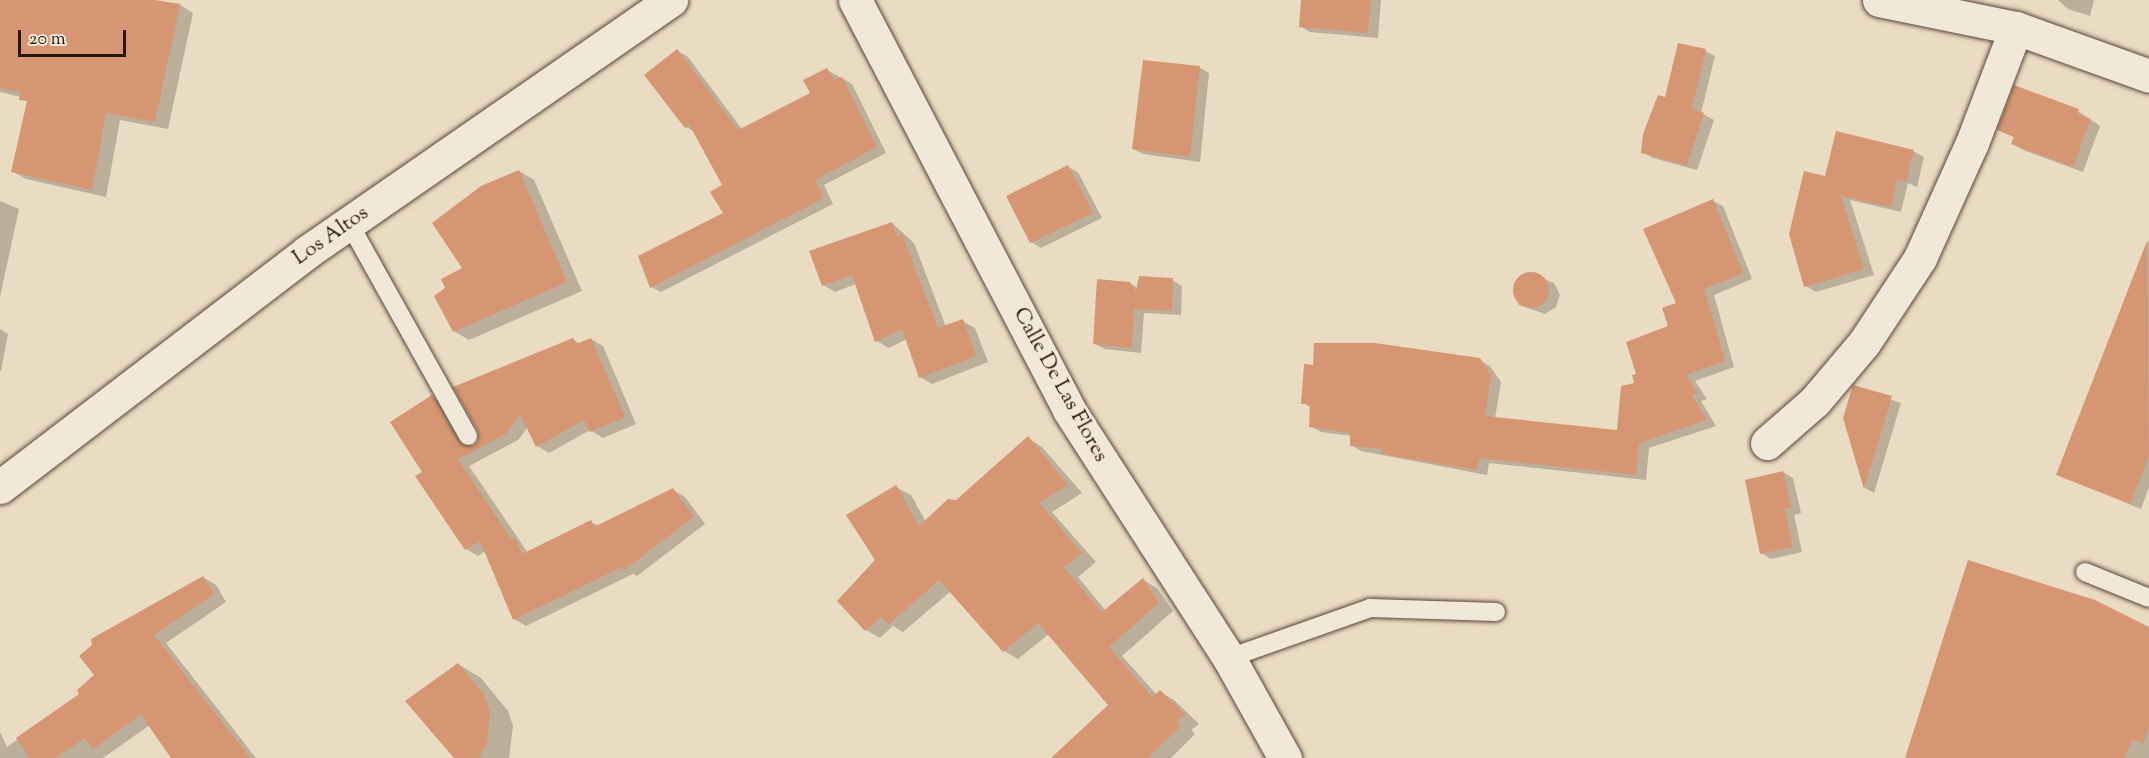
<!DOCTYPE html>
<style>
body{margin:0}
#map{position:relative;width:2149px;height:758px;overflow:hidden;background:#eadbc3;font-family:"Sorts Mill Goudy",serif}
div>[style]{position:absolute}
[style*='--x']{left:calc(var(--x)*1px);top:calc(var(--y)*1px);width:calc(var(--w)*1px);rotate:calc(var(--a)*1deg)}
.shadow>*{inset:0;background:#0003}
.building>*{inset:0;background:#d79673}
.round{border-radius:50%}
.roads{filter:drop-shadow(0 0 2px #584637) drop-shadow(0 0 2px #584637)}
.lane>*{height:18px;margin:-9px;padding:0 9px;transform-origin:9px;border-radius:9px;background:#f1e8d8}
.street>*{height:33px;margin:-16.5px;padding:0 16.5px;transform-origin:16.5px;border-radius:16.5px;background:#f1e8d8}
span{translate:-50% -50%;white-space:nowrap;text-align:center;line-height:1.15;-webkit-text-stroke:6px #f1e8d8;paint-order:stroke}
.street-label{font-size:21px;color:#281408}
.scale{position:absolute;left:18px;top:30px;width:108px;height:27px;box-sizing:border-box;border:3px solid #281408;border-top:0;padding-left:8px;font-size:18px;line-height:21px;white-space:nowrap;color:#281408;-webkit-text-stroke:4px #f1e8d8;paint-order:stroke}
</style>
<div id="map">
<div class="shadow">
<div style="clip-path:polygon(0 0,146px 0,180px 5px,193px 13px,168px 129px,120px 120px,106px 197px,26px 179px,12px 171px,28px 103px,21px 97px,0 92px)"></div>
<div style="clip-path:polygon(1303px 0,1381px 0,1378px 38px,1310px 32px,1300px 26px)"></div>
<div style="clip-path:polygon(2058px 0,2094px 0,2090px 16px,2068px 9px)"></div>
<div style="clip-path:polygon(678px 51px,688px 57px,742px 129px,812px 93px,827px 70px,852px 84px,886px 153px,824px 185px,833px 204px,661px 292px,651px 287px,725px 213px,724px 186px,695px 132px,686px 127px)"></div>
<div style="clip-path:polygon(1705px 51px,1715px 56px,1701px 113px,1714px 120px,1697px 170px,1653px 158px,1643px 152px)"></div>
<div style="clip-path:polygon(1199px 67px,1209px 73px,1200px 162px,1143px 154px,1133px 149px)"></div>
<div style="clip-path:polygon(2078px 111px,2100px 126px,2083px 172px,2023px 150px,2013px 144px,2015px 138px,1999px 129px)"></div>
<div style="clip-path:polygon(1913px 151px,1924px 157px,1917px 187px,1908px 183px,1901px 212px,1850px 200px,1874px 275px,1816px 292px,1806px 286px,1826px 178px)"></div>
<div style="clip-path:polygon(1068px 167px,1078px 172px,1102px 218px,1041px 248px,1031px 242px)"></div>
<div style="clip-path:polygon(519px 171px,534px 180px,582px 291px,469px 340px,454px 331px,464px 269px)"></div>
<div style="clip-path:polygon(0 201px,19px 209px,0 297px)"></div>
<div style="clip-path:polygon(1713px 201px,1723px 206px,1752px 279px,1714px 295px,1734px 367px,1695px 381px,1707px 399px,1701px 401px,1716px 426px,1649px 448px,1646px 480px,1489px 463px,1487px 475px,1361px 451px,1351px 445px,1351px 436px,1321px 432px,1311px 426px,1312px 408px,1303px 403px,1479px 360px,1490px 366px,1501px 382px,1495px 418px,1619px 431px,1637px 375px,1670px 327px)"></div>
<div style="clip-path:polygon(892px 223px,914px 243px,946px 327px,962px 321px,975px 328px,988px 362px,932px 384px,920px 377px,907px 339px,889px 348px,877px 341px,856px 284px,835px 292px,823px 285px)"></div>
<div style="clip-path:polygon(2149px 239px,2149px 487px,2141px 509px,2058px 474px)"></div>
<div style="clip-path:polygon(1529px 273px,1554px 283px,1560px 295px,1556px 307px,1545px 314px,1519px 305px,1514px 293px,1517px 280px)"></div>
<div style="clip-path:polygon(1172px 280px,1182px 286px,1181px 315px,1144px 313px,1141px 353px,1105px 349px,1095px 344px,1129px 283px,1138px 288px)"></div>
<div style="clip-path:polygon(0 329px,8px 334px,1px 371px,0 371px)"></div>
<div style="clip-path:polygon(573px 339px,580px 344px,591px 339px,603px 346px,636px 424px,603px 438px,590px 430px,549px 453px,537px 446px,528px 427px,518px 440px,469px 466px,528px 553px,591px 522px,599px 526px,673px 490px,685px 497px,705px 524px,637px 576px,633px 574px,526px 626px,514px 619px,486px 551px,478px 556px,466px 549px,424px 472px,432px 397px,444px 404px,468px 446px,473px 448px)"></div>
<div style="clip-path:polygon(1854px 387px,1901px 403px,1874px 493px,1865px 488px,1845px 418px)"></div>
<div style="clip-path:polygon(1028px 438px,1042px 447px,1082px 493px,1052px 512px,1096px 562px,1078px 577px,1106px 611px,1143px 580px,1157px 588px,1173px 611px,1122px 656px,1157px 695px,1160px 692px,1174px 700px,1199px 724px,1191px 730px,1195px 734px,1171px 758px,1061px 758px,1110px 705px,1049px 634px,1018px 659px,1004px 651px,951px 591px,903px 632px,893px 626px,880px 638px,866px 630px,877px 560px,896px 487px,911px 495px,926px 522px,956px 501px)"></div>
<div style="clip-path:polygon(1783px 472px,1793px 478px,1801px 513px,1794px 515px,1802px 552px,1771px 559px,1761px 553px)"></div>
<div style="clip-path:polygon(203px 577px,216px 585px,226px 602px,166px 643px,256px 758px,173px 758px,150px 725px,103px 758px,0 758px,0 732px,7px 747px,81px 694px)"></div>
<div style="clip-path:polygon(2149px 628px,2149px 758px,1907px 758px)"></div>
<div style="clip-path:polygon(458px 664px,481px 678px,508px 711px,513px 726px,509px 758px,456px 758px)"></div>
</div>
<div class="building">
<div style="clip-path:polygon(0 0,155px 0,180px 4px,155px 122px,106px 113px,92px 190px,11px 172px,27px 101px,19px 100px,20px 92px,0 88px)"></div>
<div style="clip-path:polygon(1301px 0,1371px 0,1368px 33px,1299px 27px)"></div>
<div style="clip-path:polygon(1678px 43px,1706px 49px,1692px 108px,1704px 113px,1687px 165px,1641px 153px,1643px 134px,1658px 95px,1665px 97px)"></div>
<div style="clip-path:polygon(677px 49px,738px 130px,810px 93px,803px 80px,827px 68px,834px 80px,842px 77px,877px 147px,815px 180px,824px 198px,650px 288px,638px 256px,723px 213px,710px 192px,722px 185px,689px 124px,685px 128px,644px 75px)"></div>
<div style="clip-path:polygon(1143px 60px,1200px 66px,1190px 157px,1132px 149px)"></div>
<div style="clip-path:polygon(2014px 85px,2079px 109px,2077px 114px,2091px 119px,2073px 167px,2011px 144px,2014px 137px,1997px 130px)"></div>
<div style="clip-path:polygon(1836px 131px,1914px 150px,1906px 182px,1897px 179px,1891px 207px,1841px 196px,1864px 269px,1804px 287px,1789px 234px,1804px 171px,1825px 176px)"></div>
<div style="clip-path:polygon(1068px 165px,1093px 213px,1030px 243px,1006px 196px)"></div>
<div style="clip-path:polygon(519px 170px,567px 282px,453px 332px,434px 296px,445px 288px,441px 279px,462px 268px,432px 223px,481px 186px)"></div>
<div style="clip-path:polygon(1713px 199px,1743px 273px,1704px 289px,1725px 361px,1686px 375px,1698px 394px,1692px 395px,1707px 420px,1639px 443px,1636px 475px,1479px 458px,1477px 470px,1382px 454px,1383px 449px,1350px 446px,1350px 433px,1309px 427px,1310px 404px,1301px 404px,1304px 364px,1313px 365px,1314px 343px,1375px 343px,1480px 358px,1491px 376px,1485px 416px,1617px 430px,1621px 386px,1634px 383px,1632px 375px,1636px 374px,1626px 342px,1668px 326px,1662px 308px,1676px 303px,1643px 229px)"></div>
<div style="clip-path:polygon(892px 222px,897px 236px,902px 234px,938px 328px,963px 319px,976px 356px,919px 378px,902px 329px,875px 342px,852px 275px,822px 286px,809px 251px)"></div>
<div style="clip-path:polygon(2147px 241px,2149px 456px,2130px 504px,2056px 475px)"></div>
<div class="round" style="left:1513px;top:272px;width:36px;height:36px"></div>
<div style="clip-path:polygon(1139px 276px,1173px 278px,1172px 311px,1134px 309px,1132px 348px,1093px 344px,1097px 279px,1130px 282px,1136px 292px)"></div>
<div style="clip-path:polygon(573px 338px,576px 344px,591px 338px,625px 417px,590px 432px,584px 420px,536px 447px,520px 414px,506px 434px,458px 459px,511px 539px,515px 538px,522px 554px,591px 520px,594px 527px,673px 488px,694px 517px,624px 570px,622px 567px,513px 620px,480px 541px,465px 550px,415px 476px,422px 472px,390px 422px,432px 395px,459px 442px,473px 446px,478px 441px,478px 431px,453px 387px)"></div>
<div style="clip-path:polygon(1853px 385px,1892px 396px,1864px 489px,1843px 418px)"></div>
<div style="clip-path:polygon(1028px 436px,1068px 485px,1039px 503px,1082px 553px,1064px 568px,1102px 612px,1143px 578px,1159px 603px,1109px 647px,1152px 697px,1160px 690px,1186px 715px,1177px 721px,1181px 726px,1148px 758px,1051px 758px,1108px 705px,1038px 623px,1003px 652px,939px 580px,888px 625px,881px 617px,865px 631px,837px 601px,875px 560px,846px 515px,896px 485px,919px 526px,948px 499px,956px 500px)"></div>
<div style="clip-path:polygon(1783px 471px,1792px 508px,1785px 509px,1793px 547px,1760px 554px,1745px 480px)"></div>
<div style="clip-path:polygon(1968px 560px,2095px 600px,2149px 627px,2149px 727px,2143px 744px,2132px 739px,2125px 758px,1905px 758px)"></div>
<div style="clip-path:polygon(203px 576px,214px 594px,154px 635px,250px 758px,171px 758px,141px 715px,93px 749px,85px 738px,55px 758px,30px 758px,16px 738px,79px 694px,77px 690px,94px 675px,79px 656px,92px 645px,91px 639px)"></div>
<div style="clip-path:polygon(458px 663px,485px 696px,490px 712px,487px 743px,479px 758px,454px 758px,405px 701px)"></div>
</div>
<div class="roads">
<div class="lane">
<div style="--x:349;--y:223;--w:244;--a:60.8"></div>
<div style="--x:2085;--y:572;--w:69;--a:22.1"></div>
<div style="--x:1229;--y:658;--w:150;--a:-19.5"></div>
<div style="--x:1370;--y:608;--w:126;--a:1.8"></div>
</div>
<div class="street">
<div style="--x:855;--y:0;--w:462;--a:62.4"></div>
<div style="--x:1069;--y:410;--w:295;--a:57.2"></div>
<div style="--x:1229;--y:658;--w:115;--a:60.8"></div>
<div style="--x:1879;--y:0;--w:140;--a:11.6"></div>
<div style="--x:2016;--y:28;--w:141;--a:19.8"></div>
<div style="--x:1767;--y:443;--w:64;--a:-41.2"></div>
<div style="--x:1815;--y:401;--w:76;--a:-49.8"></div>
<div style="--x:1864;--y:343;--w:102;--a:-56.6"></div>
<div style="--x:1920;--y:258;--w:126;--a:-65.7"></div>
<div style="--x:1972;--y:143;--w:123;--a:-69.1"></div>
<div style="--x:0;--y:487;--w:387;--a:-37.4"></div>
<div style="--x:307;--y:252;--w:443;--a:-34.7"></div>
</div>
</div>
<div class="street-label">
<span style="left:331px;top:236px;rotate:-35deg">Los Altos</span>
<span style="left:1060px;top:385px;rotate:61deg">Calle De Las Flores</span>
</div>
<div class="scale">20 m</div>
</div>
